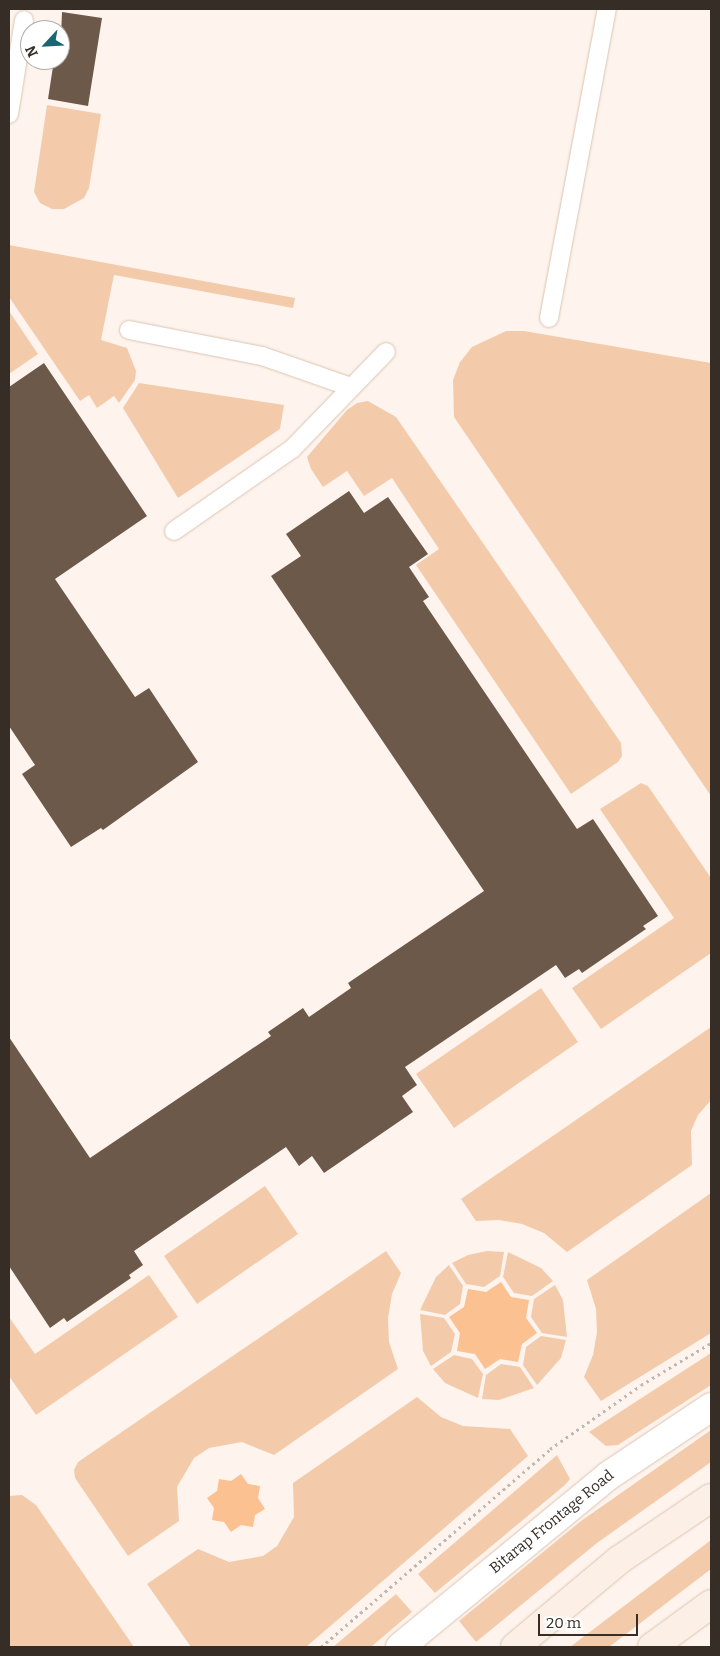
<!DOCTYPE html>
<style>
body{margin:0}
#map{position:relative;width:720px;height:1656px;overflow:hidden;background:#fef4ed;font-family:Bitter,serif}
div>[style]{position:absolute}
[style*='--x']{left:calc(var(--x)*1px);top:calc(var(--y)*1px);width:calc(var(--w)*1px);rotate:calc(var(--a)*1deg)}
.green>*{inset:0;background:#f3cbab}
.water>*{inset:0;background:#fcc191}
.building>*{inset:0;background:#6c5949}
.path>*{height:3px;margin-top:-1.5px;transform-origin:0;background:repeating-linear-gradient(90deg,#c0b7b0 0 2.5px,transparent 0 6.5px)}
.roads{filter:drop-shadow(0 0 1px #dac4b2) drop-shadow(0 0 1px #dac4b2)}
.lane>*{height:18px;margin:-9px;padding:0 9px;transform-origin:9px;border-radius:9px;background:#fff}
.street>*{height:28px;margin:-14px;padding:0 14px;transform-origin:14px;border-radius:14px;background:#fff}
.secondary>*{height:28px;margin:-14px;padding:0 14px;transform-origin:14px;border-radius:14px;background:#fcf0e6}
span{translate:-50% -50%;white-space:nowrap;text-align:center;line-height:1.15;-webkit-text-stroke:5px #fff;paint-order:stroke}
.street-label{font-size:15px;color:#352d26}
.frame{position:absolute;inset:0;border:10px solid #352d26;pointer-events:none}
.north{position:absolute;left:20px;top:20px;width:50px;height:50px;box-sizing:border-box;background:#fff;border:1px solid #aeaba8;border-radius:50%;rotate:245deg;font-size:14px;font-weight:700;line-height:20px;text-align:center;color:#352d26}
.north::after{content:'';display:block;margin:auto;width:18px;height:22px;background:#1a6571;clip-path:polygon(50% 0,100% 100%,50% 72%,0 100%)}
.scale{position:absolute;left:538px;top:1614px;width:100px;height:22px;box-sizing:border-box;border:2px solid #352d26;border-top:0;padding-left:6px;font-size:15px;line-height:18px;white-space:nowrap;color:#352d26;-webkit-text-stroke:4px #fff;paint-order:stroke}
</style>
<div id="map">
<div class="green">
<div style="clip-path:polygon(47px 105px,101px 114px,89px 188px,84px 198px,64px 209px,52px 209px,40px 203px,34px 192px)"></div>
<div style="clip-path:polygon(9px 245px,295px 298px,293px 308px,114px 275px,101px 340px,127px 348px,136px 371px,135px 380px,119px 403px,114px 396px,97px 408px,89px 395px,80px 401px,9px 297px)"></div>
<div style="clip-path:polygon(9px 311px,38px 354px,9px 374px)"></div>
<div style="clip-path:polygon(506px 331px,524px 331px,711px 363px,711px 796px,454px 417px,453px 380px,460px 362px,472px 347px)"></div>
<div style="clip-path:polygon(139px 383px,284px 405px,280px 429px,178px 498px,123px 408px)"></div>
<div style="clip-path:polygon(368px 401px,396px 417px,621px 743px,622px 756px,618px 762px,571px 794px,416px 565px,439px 549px,392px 478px,364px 496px,347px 471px,323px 487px,311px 469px,307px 457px,347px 410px,357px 403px)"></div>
<div style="clip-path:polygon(641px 783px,648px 786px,711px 878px,711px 953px,601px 1029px,572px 988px,674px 918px,600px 809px)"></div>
<div style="clip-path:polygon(541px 988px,578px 1042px,454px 1128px,416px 1074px)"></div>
<div style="clip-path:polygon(711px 1027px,711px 1100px,698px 1115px,691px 1131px,692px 1165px,567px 1252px,544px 1233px,522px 1224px,499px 1220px,476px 1221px,461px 1199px)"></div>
<div style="clip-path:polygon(265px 1186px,298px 1234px,197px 1304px,164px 1256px)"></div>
<div style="clip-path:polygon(711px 1193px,711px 1333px,601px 1401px,584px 1377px,593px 1355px,597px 1332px,596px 1309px,587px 1280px)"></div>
<div style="clip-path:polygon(386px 1251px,401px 1273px,392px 1294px,388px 1318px,389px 1342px,398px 1369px,274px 1455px,242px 1442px,209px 1448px,194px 1458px,177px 1487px,179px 1521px,128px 1556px,75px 1478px,74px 1470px,78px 1462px)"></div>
<div style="clip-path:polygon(487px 1251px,504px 1252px,500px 1276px,484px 1287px,466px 1284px,452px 1263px,468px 1255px)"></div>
<div style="clip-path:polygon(508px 1252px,541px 1268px,553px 1281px,532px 1296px,514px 1293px,503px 1277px)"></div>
<div style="clip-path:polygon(449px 1265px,463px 1286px,460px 1304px,445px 1315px,420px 1310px,436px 1277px)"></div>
<div style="clip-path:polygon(149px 1275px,178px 1317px,36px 1415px,9px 1376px,9px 1317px,35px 1354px)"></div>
<div style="clip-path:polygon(555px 1285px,563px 1300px,567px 1337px,542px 1333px,531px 1317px,534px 1299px)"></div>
<div style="clip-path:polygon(420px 1314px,444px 1318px,455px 1334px,451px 1352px,431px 1366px,423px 1351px)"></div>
<div style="clip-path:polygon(541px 1336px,566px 1340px,561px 1358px,537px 1385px,523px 1365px,526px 1347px)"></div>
<div style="clip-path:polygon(711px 1353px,711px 1385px,618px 1445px,606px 1446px,589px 1432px)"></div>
<div style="clip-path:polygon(454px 1355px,472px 1359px,483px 1374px,478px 1398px,445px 1383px,433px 1369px)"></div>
<div style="clip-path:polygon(501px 1364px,520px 1367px,534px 1388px,499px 1400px,482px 1399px,486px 1375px)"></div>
<div style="clip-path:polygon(417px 1397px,441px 1417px,463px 1426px,510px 1429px,528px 1456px,306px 1647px,191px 1647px,147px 1584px,198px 1549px,229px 1562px,263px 1556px,277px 1546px,294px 1517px,293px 1483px)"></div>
<div style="clip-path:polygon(711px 1430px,711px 1462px,597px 1543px,476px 1642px,459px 1621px,581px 1521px)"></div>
<div style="clip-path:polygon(557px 1455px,570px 1479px,565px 1485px,435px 1593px,418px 1574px)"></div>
<div style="clip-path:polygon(22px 1495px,36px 1505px,134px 1647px,9px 1647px,9px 1496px)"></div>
<div style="clip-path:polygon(711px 1540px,711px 1569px,609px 1647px,570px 1647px)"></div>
<div style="clip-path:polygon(396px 1594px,412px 1612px,371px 1647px,333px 1647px)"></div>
</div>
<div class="water">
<div style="clip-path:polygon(501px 1282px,511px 1297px,529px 1300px,526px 1318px,537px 1333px,522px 1344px,518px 1362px,500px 1359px,485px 1369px,475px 1354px,457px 1351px,460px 1333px,449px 1317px,464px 1307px,468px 1289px,486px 1292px)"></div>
<div style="clip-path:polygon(241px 1474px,248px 1484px,260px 1486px,258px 1498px,265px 1509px,255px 1515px,253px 1527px,241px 1525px,231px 1532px,224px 1522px,212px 1520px,214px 1508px,207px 1498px,217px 1491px,219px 1479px,231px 1481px)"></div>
</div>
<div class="building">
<div style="clip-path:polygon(62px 12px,102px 18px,88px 106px,48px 99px,54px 60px,60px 60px)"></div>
<div style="clip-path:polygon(44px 363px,147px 516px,55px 579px,135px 697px,149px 688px,198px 762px,103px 830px,101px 828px,71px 847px,22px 774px,35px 765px,9px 726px,9px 387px)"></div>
<div style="clip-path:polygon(349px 491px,364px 513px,388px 497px,428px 554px,409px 567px,429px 597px,423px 601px,577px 829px,593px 819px,658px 916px,643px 926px,646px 929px,582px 973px,579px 969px,565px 978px,556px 965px,405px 1067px,417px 1085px,402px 1096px,413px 1112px,324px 1173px,312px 1156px,299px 1166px,286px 1147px,134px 1251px,143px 1265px,129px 1275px,131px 1278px,67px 1322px,64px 1318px,50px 1328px,9px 1266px,9px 1037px,90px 1158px,271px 1036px,268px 1032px,303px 1008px,309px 1017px,351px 988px,348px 983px,484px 891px,271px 576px,301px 556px,286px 534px)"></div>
</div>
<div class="path">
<div style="--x:321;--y:1647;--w:303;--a:-40.8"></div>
<div style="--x:550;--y:1449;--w:111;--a:-35.1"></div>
<div style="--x:641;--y:1385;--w:82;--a:-31"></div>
</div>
<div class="roads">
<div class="lane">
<div style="--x:9;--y:114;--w:95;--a:-80.9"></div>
<div style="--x:549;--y:318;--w:314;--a:-79.4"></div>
<div style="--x:129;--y:330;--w:136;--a:11.1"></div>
<div style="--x:262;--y:356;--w:94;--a:19.2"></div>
<div style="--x:174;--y:531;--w:144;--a:-34.8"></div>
<div style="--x:292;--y:449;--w:135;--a:-45.9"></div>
</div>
<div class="street">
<div style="--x:400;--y:1647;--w:269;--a:-39.4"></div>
<div style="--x:608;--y:1476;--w:124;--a:-33.8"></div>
</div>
<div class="secondary">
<div style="--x:515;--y:1647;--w:136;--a:-39.9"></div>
<div style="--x:619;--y:1560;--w:111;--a:-34"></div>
<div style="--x:652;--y:1647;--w:73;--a:-36.1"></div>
</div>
</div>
<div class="street-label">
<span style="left:552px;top:1522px;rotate:-39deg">Bitarap Frontage Road</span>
</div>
<div class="frame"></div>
<div class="north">N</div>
<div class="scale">20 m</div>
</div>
